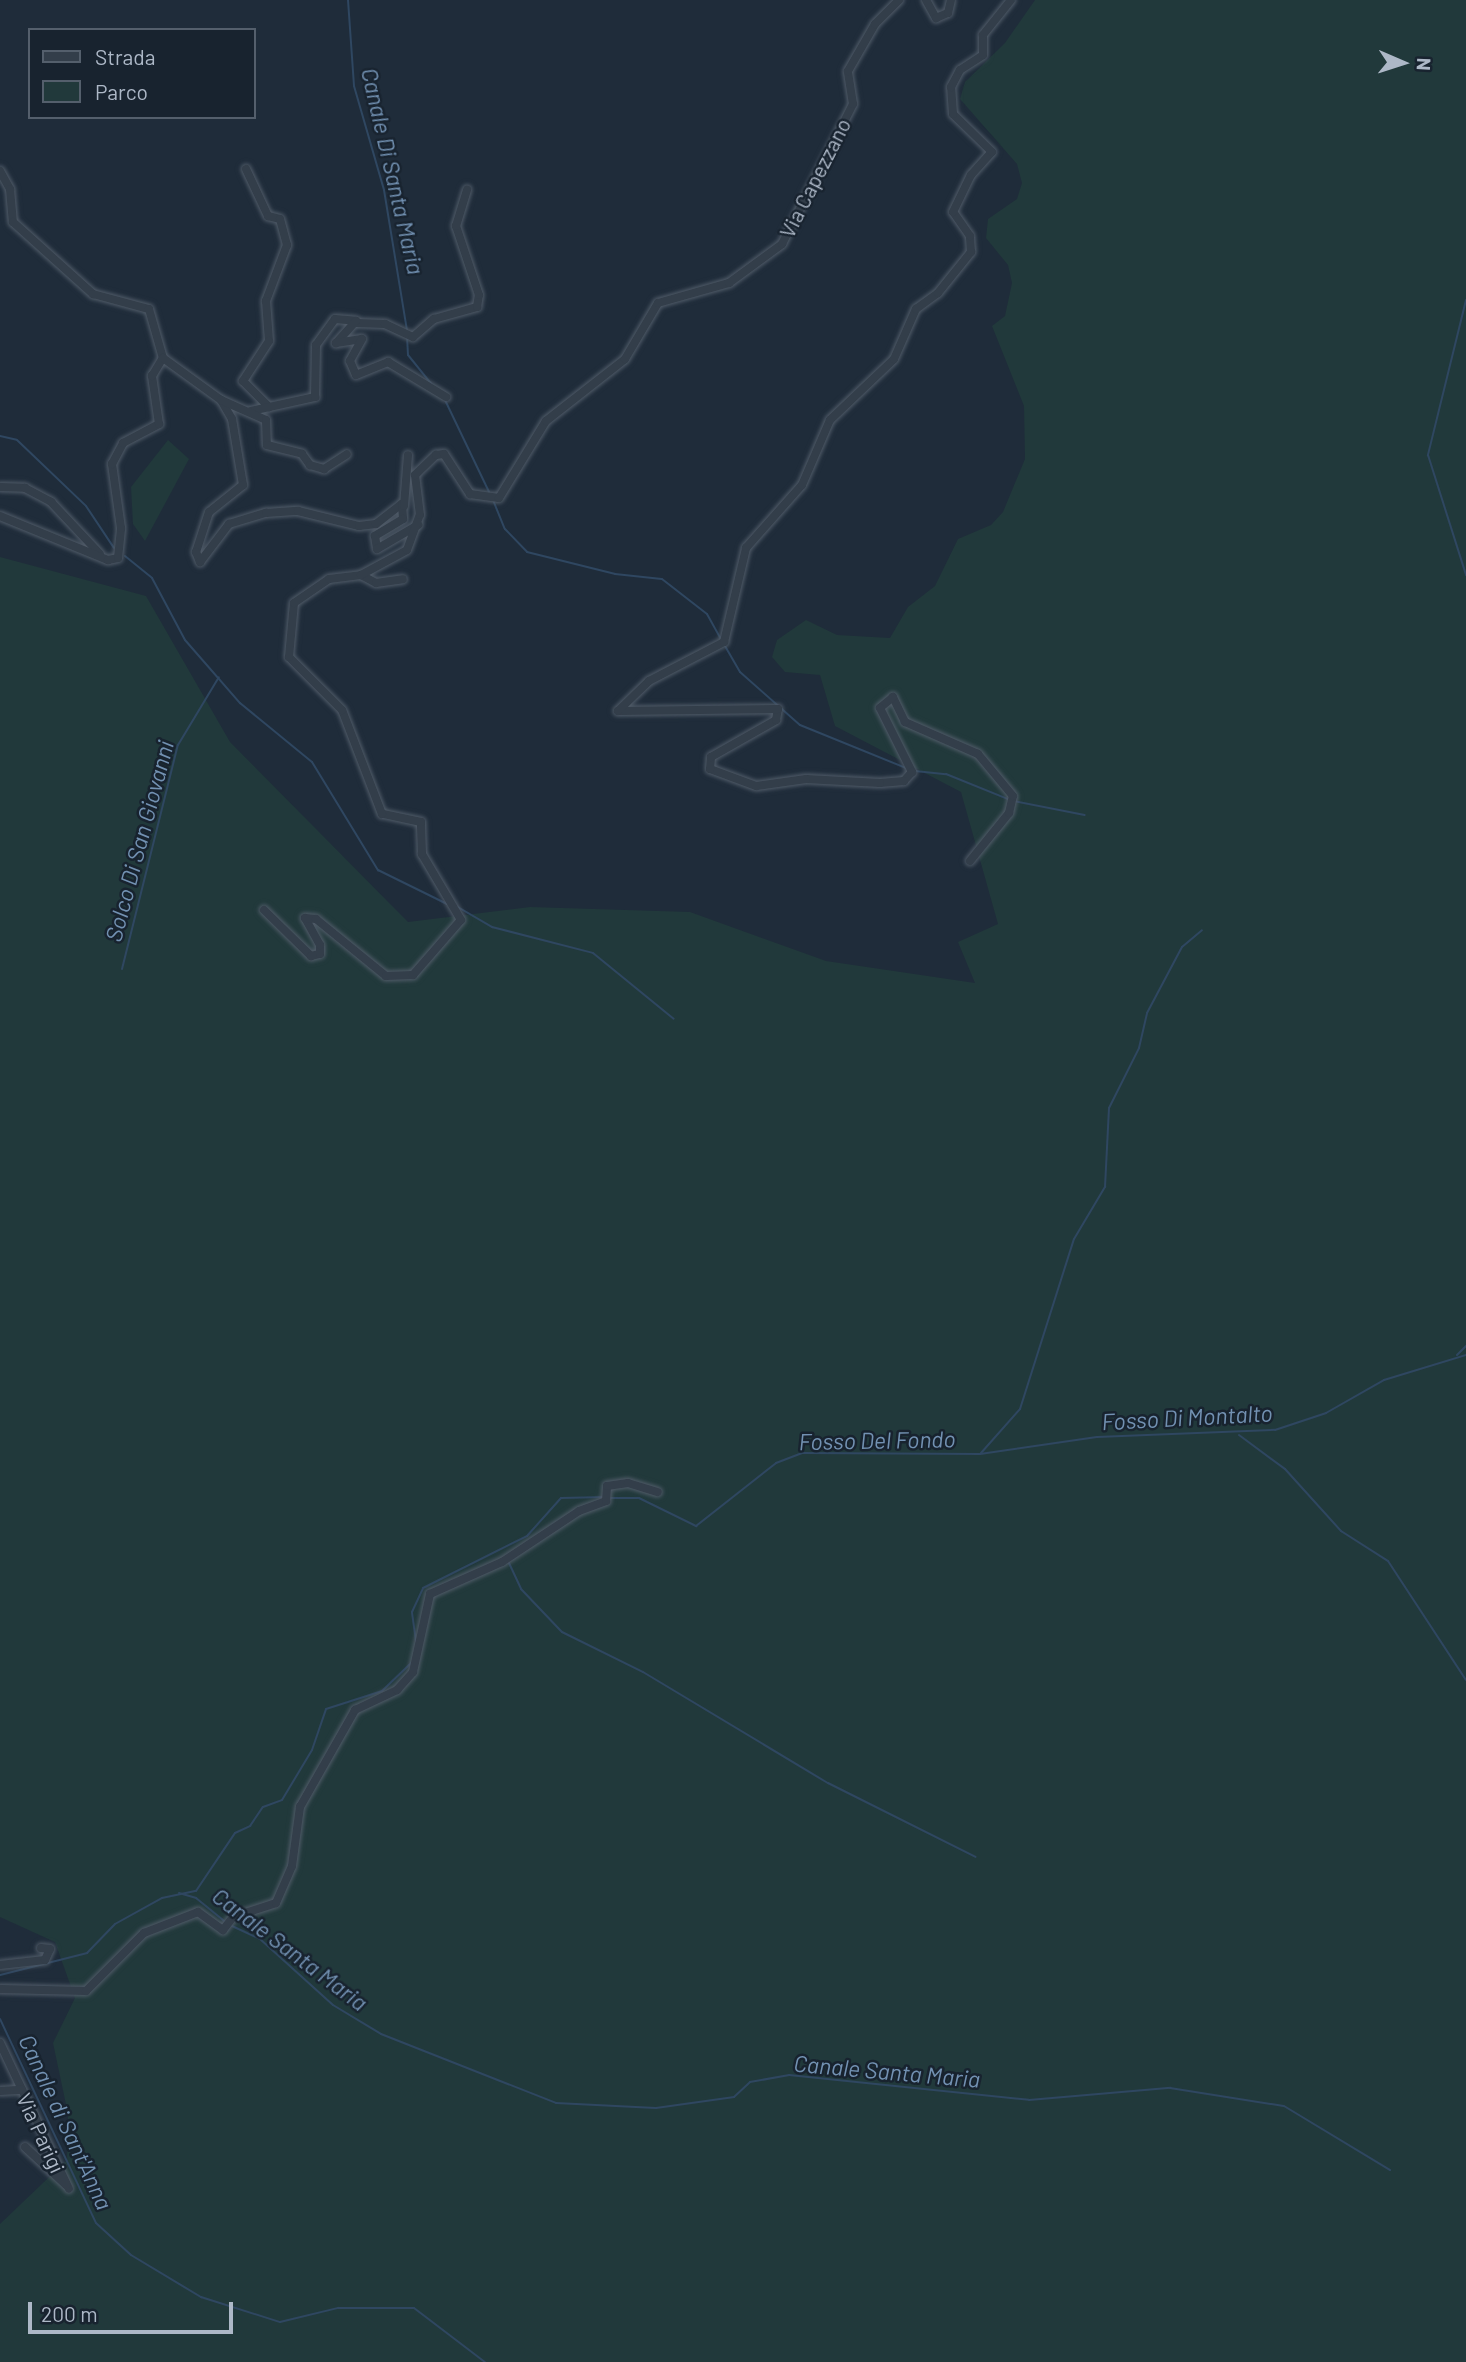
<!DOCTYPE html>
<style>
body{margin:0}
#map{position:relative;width:1466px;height:2362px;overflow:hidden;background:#1f2c3a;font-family:Barlow,sans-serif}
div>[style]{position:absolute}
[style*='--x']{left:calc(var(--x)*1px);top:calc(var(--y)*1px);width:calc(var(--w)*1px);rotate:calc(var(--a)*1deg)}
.green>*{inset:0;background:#21393b}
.stream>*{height:2px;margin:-1px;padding:0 1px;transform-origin:1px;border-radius:1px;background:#2f4761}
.roads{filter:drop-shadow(0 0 2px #505b68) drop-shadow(0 0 2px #505b68)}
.minor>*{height:8px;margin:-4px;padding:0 4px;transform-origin:4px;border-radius:4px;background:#333e4a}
span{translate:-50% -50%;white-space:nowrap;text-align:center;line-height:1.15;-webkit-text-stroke:5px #18232f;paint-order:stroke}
.street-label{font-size:21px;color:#adb8c7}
.water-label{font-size:23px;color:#7291b2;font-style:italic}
.legend{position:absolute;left:28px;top:28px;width:228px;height:91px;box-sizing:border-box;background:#18232f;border:2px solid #545f6c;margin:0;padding:9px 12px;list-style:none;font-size:21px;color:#adb8c7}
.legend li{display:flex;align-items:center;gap:14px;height:35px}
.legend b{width:35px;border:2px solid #545f6c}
.north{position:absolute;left:1368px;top:28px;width:70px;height:70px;-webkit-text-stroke:5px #18232f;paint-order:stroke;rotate:93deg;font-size:19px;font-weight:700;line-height:28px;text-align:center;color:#adb8c7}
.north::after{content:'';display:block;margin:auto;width:24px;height:32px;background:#adb8c7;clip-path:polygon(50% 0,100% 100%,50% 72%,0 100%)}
.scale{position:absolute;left:28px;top:2302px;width:205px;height:32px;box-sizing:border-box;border:4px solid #adb8c7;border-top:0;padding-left:9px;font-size:21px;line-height:24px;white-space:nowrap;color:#adb8c7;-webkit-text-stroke:5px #18232f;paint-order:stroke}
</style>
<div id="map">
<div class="green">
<div style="clip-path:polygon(1035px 0,1466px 0,1466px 2362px,0 2362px,0 2224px,67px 2160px,68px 2114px,53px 2043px,75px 1998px,55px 1942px,0 1917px,0 557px,146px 596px,230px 742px,408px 922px,530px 907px,690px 912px,826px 961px,975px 983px,958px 942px,998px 924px,961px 792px,835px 726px,820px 675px,785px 672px,772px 657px,777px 640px,806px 620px,837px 635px,890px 638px,908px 607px,935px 586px,958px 539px,991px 525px,1003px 512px,1025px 459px,1024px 406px,992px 326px,1005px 316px,1012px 283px,1008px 265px,986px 238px,988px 219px,1017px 199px,1022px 183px,1017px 164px,960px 99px,965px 82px,1005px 43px)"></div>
<div style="clip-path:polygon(168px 440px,189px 459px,145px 541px,133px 524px,131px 487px)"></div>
</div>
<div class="stream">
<div style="--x:348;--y:0;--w:86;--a:86"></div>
<div style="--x:354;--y:86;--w:108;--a:73.9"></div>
<div style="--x:384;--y:190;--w:143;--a:80.7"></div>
<div style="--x:1466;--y:300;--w:160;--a:103.8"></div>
<div style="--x:1428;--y:455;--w:126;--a:72.4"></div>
<div style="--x:407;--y:336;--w:19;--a:87"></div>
<div style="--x:408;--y:355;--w:38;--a:51"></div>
<div style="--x:445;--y:400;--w:102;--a:64.4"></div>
<div style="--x:0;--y:436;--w:17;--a:13"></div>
<div style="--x:17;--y:440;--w:95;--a:43.7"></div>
<div style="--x:86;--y:506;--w:50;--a:56.3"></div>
<div style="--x:493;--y:500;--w:31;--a:68"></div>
<div style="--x:505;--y:529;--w:32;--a:46"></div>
<div style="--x:527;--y:552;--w:91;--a:14"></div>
<div style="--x:615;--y:574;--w:47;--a:6.1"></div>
<div style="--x:662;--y:579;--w:57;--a:37.9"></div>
<div style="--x:707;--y:614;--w:31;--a:61"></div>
<div style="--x:125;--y:556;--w:35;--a:39"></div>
<div style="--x:152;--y:578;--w:70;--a:62"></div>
<div style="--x:185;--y:640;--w:84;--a:48.9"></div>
<div style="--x:240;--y:703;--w:93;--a:39.3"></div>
<div style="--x:312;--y:762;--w:127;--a:58.6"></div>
<div style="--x:378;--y:870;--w:77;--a:26.2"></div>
<div style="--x:725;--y:646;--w:30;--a:60"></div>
<div style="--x:740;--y:672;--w:80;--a:41.5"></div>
<div style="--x:800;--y:725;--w:114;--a:22.1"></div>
<div style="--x:915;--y:771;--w:31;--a:6"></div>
<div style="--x:946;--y:774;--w:67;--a:22"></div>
<div style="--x:1014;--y:801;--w:72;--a:11.2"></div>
<div style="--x:456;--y:906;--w:42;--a:30.3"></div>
<div style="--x:492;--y:927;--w:104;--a:14.4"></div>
<div style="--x:593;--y:953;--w:104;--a:39.2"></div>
<div style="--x:122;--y:969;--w:231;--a:-76"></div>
<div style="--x:178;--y:745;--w:79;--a:-58.9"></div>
<div style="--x:1457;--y:1355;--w:13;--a:-45"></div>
<div style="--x:1239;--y:1435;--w:57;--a:36.5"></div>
<div style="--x:1285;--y:1469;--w:84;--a:47.9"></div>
<div style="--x:1341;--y:1531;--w:56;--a:32.6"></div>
<div style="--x:1388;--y:1561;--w:142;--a:56.8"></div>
<div style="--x:981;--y:1453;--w:59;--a:-48.4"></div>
<div style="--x:1020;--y:1409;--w:178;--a:-72.4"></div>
<div style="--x:1074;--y:1239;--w:61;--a:-59.2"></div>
<div style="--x:1105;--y:1187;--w:79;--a:-87.1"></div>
<div style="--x:1109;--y:1108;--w:67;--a:-63.4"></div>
<div style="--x:1139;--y:1048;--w:36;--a:-77"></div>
<div style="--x:1147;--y:1013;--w:75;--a:-62.1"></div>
<div style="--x:1182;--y:947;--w:26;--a:-40"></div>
<div style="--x:610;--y:1498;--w:29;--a:0"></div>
<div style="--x:639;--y:1498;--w:64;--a:26.2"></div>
<div style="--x:696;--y:1526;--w:102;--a:-38.2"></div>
<div style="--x:776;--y:1463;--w:28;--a:-21"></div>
<div style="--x:802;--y:1453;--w:178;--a:0.3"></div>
<div style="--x:980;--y:1454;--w:118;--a:-8.3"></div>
<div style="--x:1097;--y:1437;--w:178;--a:-2.3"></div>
<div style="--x:1275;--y:1430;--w:54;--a:-18.4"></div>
<div style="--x:1326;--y:1413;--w:67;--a:-29.6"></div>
<div style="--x:1384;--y:1380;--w:86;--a:-17"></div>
<div style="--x:509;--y:1563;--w:29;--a:65"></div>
<div style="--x:521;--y:1589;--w:59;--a:46.4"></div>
<div style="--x:562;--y:1632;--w:90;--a:26.3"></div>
<div style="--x:643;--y:1672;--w:216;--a:31"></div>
<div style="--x:828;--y:1783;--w:165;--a:26.6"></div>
<div style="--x:416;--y:1641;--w:29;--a:-98"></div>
<div style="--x:412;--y:1612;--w:26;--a:-65"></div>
<div style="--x:423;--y:1588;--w:116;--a:-26.6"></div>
<div style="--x:527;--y:1536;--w:51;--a:-48.2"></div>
<div style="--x:561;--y:1498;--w:44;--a:-1.3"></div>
<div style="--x:179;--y:1893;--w:18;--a:16"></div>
<div style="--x:196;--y:1898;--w:36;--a:39"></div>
<div style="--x:232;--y:1926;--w:31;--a:25"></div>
<div style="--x:260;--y:1939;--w:98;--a:42.1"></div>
<div style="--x:333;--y:2005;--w:56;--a:31.1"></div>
<div style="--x:381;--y:2034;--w:188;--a:21.5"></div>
<div style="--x:556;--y:2103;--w:100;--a:2.9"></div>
<div style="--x:656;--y:2108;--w:79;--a:-8"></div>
<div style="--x:734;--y:2097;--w:22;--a:-43"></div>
<div style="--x:750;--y:2082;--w:40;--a:-10"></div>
<div style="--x:789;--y:2075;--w:241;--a:5.9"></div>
<div style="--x:1029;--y:2100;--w:142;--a:-4.9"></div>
<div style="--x:1170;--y:2088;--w:115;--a:9"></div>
<div style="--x:1284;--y:2106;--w:124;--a:31.1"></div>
<div style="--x:0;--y:1975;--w:90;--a:-14.2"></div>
<div style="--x:87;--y:1953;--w:40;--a:-46"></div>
<div style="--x:115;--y:1924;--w:54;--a:-29"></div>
<div style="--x:162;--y:1898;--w:35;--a:-12"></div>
<div style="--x:196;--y:1891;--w:70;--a:-56.1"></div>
<div style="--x:235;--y:1833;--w:17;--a:-25"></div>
<div style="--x:250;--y:1826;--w:23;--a:-56"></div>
<div style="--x:263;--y:1807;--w:20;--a:-20"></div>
<div style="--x:282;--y:1800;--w:58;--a:-59"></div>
<div style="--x:312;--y:1750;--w:43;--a:-71.1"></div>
<div style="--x:326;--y:1709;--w:59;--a:-17.8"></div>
<div style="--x:382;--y:1691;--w:40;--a:-44"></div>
<div style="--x:0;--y:2019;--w:225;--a:64.8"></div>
<div style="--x:96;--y:2223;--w:47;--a:42.4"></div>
<div style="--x:131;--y:2255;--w:82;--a:31"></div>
<div style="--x:201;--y:2297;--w:83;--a:17.6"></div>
<div style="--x:280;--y:2322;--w:60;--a:-13.6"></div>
<div style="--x:338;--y:2308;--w:76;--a:0"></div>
<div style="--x:414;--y:2308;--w:89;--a:37.3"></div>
</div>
<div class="roads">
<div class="minor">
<div style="--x:926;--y:0;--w:21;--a:61"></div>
<div style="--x:936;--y:18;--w:13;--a:-23"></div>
<div style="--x:948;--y:13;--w:13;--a:-77"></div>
<div style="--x:246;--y:169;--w:52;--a:64.9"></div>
<div style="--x:268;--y:216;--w:12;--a:14"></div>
<div style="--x:280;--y:219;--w:27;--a:75"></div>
<div style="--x:287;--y:245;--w:60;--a:110.6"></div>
<div style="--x:266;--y:301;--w:40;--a:85.7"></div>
<div style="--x:269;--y:341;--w:48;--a:123"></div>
<div style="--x:243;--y:381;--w:37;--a:45"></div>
<div style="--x:0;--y:171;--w:21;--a:61"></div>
<div style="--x:10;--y:189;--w:33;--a:85"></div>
<div style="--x:13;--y:222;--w:108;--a:42"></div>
<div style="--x:93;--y:294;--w:58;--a:15"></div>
<div style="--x:149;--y:309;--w:51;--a:74.1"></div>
<div style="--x:357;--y:323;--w:28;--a:2"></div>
<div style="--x:385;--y:324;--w:31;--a:25"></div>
<div style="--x:413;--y:337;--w:28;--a:-41"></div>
<div style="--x:434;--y:319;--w:45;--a:-15.6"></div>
<div style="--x:477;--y:307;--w:12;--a:-81"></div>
<div style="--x:479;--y:295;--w:73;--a:-108.4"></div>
<div style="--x:456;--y:226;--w:38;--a:-73"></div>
<div style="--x:221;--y:400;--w:22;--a:60"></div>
<div style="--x:232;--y:419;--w:67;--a:80.5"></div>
<div style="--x:243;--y:485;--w:43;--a:141.5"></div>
<div style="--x:209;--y:512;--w:42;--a:108"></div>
<div style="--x:196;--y:552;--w:11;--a:68"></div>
<div style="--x:200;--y:562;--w:48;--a:-52.7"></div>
<div style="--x:229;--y:524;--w:39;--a:-17"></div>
<div style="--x:266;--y:513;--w:32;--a:-4"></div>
<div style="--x:298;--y:511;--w:63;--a:13.8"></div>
<div style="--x:359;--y:526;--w:17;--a:-7"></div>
<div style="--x:376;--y:524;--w:33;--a:-38"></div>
<div style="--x:402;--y:504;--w:15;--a:86"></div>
<div style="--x:403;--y:519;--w:33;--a:149"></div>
<div style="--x:375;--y:536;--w:13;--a:81"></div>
<div style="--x:377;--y:549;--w:48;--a:-30.3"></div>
<div style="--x:251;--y:411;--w:66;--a:-12.3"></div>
<div style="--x:315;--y:397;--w:52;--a:-88.9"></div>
<div style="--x:316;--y:345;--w:32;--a:-54"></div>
<div style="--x:335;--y:319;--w:21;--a:5"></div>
<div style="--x:356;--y:321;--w:30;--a:132"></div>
<div style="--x:336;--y:343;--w:26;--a:-9"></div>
<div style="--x:362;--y:339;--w:25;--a:119"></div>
<div style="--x:350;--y:361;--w:15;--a:67"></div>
<div style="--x:356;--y:375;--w:35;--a:-22"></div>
<div style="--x:388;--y:362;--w:68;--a:31.1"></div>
<div style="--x:0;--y:487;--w:25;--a:2"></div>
<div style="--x:25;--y:488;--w:30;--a:28"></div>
<div style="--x:51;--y:502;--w:71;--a:46.7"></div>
<div style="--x:404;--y:506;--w:51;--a:-85.5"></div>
<div style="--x:0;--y:516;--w:117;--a:22.2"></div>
<div style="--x:108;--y:560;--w:10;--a:-11"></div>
<div style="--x:118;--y:558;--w:30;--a:-84"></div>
<div style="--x:121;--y:528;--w:65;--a:-98"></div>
<div style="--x:112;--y:464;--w:24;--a:-62"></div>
<div style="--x:123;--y:443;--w:41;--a:-27.8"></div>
<div style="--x:159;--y:424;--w:49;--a:-98.3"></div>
<div style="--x:152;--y:376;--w:21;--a:-59"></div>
<div style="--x:163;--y:358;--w:72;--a:35.9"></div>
<div style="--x:221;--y:400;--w:49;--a:24"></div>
<div style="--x:266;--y:420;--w:25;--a:88"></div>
<div style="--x:267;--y:445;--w:36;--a:14"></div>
<div style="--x:302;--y:454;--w:14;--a:54"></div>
<div style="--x:310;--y:465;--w:15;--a:16"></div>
<div style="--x:324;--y:469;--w:27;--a:-33"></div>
<div style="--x:361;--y:575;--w:17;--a:28"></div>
<div style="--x:376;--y:583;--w:27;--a:-8"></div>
<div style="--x:970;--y:861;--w:62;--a:-50.9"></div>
<div style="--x:1009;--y:813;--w:17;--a:-77"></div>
<div style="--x:1013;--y:796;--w:55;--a:-129.8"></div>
<div style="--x:978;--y:754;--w:80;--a:-156.3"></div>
<div style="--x:905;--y:722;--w:28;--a:-116"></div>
<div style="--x:893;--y:697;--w:17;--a:140"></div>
<div style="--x:880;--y:708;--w:72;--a:63.4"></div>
<div style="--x:912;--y:772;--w:12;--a:132"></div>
<div style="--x:904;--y:781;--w:24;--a:175"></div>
<div style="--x:880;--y:783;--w:74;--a:-176.9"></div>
<div style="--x:806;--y:779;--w:50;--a:172"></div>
<div style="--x:756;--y:786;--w:49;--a:-159.7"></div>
<div style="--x:710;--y:769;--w:12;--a:-85"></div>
<div style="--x:711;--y:757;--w:75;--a:-29.6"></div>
<div style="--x:776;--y:720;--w:11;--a:-80"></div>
<div style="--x:778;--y:709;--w:160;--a:179.3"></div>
<div style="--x:618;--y:711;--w:43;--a:-44.1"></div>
<div style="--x:649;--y:681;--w:85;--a:-27.5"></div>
<div style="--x:724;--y:642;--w:97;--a:-76.8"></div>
<div style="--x:746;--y:548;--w:84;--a:-48.4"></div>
<div style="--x:802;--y:485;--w:71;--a:-66.7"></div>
<div style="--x:830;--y:420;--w:88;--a:-43.6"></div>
<div style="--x:894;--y:359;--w:55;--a:-66.3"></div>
<div style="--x:916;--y:309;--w:27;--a:-36"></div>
<div style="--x:938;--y:293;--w:53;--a:-51.2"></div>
<div style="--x:971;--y:252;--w:16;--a:-94"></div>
<div style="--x:970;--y:236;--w:29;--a:-125"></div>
<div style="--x:953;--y:212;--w:41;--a:-64.1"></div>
<div style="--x:971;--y:175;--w:31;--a:-48"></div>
<div style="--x:992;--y:152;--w:54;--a:-135.7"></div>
<div style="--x:953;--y:114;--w:27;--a:-94"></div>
<div style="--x:951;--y:87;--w:19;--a:-62"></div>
<div style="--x:960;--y:70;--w:27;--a:-33"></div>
<div style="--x:983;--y:55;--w:20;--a:-90"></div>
<div style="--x:983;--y:35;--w:45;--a:-51.3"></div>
<div style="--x:264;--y:910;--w:66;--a:44.4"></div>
<div style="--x:311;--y:956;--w:9;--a:-13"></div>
<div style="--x:320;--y:954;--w:9;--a:-90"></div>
<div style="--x:320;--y:945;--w:31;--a:-119"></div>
<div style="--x:305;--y:918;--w:11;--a:5"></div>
<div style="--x:316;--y:919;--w:90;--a:39.2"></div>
<div style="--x:386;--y:976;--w:27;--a:-2"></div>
<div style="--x:413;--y:975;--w:73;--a:-48.9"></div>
<div style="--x:461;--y:920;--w:77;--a:-120.6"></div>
<div style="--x:422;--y:854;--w:32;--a:-92"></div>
<div style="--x:421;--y:822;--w:40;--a:-168"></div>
<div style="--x:382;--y:814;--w:111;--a:-111"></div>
<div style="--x:342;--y:710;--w:75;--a:-135"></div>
<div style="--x:289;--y:657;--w:54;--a:-84.7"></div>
<div style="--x:294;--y:603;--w:42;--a:-34.4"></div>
<div style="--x:329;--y:579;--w:32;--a:-7"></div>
<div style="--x:361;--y:575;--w:52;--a:-28.5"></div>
<div style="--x:407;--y:550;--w:37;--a:-70"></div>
<div style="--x:420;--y:515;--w:40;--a:-97.1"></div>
<div style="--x:415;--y:475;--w:29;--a:-44"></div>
<div style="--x:436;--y:455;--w:8;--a:-7"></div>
<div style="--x:444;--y:454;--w:48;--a:57"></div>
<div style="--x:470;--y:494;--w:29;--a:8"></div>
<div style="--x:499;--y:498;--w:90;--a:-58.6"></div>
<div style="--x:546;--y:421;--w:100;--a:-38.1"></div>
<div style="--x:625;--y:359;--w:65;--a:-59.5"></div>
<div style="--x:658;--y:303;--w:74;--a:-15.7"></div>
<div style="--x:729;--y:283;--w:66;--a:-36.3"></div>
<div style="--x:782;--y:244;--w:157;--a:-63.1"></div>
<div style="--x:853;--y:104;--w:33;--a:-99"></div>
<div style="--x:848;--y:71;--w:54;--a:-60.1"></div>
<div style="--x:875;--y:24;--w:34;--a:-45"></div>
<div style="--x:0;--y:1965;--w:45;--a:-6.3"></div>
<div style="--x:45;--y:1960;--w:12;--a:-66"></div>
<div style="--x:50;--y:1949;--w:9;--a:-174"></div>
<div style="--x:0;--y:1989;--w:86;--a:1.3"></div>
<div style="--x:86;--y:1991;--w:82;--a:-45"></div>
<div style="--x:144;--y:1933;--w:58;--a:-21.3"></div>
<div style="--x:198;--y:1912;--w:31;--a:36"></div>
<div style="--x:223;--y:1930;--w:16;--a:-52"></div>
<div style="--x:233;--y:1917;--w:45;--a:-18"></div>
<div style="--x:276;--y:1903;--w:40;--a:-66.6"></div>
<div style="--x:292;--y:1866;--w:60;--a:-82.3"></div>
<div style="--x:300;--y:1807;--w:112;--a:-60.4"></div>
<div style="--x:355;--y:1710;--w:47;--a:-25.5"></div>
<div style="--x:397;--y:1690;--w:24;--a:-48"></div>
<div style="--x:413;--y:1672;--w:80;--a:-77.7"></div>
<div style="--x:430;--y:1594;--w:79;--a:-24"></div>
<div style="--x:502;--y:1562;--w:92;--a:-33.5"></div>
<div style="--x:579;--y:1511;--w:29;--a:-20"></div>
<div style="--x:606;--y:1501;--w:15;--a:-86"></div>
<div style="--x:607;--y:1486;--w:21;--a:-8"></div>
<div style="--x:628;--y:1483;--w:31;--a:17"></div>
<div style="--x:0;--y:2043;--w:161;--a:64.7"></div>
<div style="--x:0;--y:2091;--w:22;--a:-3"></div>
<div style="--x:25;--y:2147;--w:56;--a:42.8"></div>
</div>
</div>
<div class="street-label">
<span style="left:815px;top:178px;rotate:-63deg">Via Capezzano</span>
<span style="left:41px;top:2133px;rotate:65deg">Via Parigi</span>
</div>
<div class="water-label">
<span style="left:393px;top:171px;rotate:77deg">Canale Di Santa Maria</span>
<span style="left:139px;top:841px;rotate:-75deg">Solco Di San Giovanni</span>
<span style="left:1187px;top:1417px;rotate:-3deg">Fosso Di Montalto</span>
<span style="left:877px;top:1440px;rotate:-1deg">Fosso Del Fondo</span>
<span style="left:290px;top:1949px;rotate:37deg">Canale Santa Maria</span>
<span style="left:887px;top:2071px;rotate:5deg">Canale Santa Maria</span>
<span style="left:66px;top:2122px;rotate:65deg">Canale di Sant'Anna</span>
</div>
<ul class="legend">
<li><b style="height:9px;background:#333e4a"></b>Strada</li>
<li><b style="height:19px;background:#21393b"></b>Parco</li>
</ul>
<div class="north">N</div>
<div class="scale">200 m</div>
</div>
